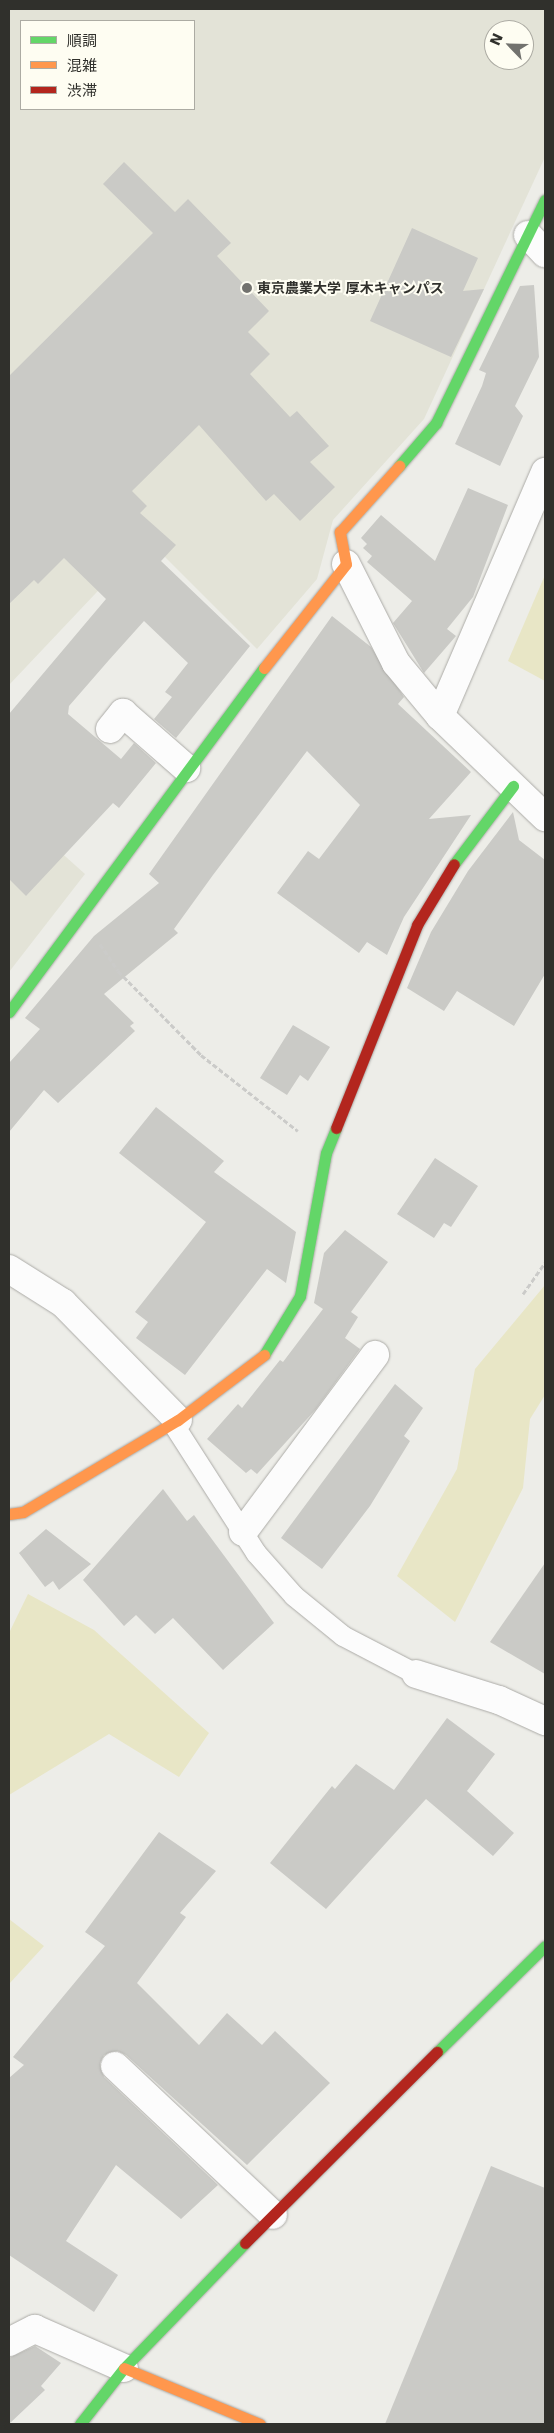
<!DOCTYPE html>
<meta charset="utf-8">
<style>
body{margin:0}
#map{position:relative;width:554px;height:2433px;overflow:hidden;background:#edede8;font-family:"DejaVu Sans","Noto Sans JP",sans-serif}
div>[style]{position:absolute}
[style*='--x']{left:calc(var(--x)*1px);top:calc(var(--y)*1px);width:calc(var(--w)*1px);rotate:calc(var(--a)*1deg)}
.built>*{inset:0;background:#e3e3d7}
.green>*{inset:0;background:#e8e6c6}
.building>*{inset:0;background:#cacac6}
.path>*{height:3px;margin-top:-1.5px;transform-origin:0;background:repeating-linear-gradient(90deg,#cbcbc9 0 5px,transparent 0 7.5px)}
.roads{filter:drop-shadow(0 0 1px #acaba7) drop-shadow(0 0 1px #acaba7)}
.lane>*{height:20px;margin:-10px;padding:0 10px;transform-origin:10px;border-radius:10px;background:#fcfcfc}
.street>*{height:28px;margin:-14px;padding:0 14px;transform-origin:14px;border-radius:14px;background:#fcfcfc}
.fast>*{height:11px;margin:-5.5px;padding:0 5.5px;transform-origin:5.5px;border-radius:5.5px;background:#63d668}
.slow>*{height:11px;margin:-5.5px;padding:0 5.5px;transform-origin:5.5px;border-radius:5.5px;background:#ff974d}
.jam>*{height:11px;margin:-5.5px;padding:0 5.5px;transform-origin:5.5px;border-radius:5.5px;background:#b3261e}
.dots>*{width:14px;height:14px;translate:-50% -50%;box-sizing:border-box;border:2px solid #fefdf2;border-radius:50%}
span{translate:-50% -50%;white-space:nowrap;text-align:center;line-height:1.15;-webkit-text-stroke:4px #fefdf2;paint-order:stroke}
.poi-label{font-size:14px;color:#30302c;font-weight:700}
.left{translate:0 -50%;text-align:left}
.frame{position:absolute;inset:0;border:10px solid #30302c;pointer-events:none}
.legend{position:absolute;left:20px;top:20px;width:175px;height:90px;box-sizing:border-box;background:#fefdf2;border:1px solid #acaba3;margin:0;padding:6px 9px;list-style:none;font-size:15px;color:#30302c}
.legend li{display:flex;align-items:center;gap:10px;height:25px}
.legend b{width:25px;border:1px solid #acaba3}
.north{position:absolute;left:484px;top:20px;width:50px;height:50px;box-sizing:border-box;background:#fefdf2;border:1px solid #acaba3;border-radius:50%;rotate:294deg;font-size:14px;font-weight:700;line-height:20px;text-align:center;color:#30302c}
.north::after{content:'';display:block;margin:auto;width:18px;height:22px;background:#72726e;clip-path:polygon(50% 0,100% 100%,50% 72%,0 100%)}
</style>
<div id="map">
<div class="built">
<div style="clip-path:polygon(evenodd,9px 9px,545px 9px,545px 157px,424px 419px,333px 520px,317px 579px,257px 649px,147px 539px,9px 685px,9px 9px,21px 21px,194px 21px,194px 109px,21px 109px,21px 21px,9px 9px,494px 30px,524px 30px,524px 60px,494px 60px,494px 30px)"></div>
<div style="clip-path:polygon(9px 806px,85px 874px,9px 972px)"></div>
</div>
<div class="green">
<div style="clip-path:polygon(545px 575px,545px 681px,508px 661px)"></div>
<div style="clip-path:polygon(545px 1285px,545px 1395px,530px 1419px,523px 1488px,455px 1622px,397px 1576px,457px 1469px,475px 1369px)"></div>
<div style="clip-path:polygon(28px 1594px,94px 1630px,209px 1733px,179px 1777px,109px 1734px,9px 1795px,9px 1633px)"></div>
<div style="clip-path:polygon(9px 1919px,44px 1946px,9px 1984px)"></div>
</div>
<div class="building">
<div style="clip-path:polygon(124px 162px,175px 212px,188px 199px,231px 243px,217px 256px,269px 311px,248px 332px,270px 354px,250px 374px,290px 417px,297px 411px,329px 446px,310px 462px,335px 487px,300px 521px,274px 494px,266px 501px,199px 425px,132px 491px,147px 506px,140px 513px,176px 545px,161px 561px,250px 646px,176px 738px,154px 719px,172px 697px,165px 692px,188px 663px,144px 621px,109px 660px,69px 706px,68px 714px,121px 759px,134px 743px,156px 763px,119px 808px,113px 803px,26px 896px,9px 879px,9px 714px,106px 599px,64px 558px,38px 584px,34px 580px,9px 604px,9px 376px,153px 233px,103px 184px)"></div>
<div style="clip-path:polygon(412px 228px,478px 258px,463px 291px,484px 289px,451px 357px,370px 321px)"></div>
<div style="clip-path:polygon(534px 285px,539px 357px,515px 406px,523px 416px,500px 466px,455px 444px,482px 386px,486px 373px,479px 370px,520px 286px)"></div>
<div style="clip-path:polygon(468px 488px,508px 505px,473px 597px,447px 629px,456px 636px,424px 673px,393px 623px,412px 601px,367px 562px,372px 556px,363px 548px,367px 544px,361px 538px,381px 515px,435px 561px)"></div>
<div style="clip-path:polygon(332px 616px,371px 647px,404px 697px,398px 704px,471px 772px,429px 819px,471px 815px,404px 917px,387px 955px,367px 942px,359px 953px,277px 893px,308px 851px,319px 859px,360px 805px,307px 751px,213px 875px,174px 929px,178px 933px,104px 994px,134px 1023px,130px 1026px,135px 1031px,58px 1103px,44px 1090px,9px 1132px,9px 1063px,40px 1029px,25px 1018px,94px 936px,159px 883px,149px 874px)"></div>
<div style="clip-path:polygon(513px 812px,519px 840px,545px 860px,545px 974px,514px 1026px,457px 991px,444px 1011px,407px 988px,431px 932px,468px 871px)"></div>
<div style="clip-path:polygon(293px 1025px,330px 1047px,308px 1081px,300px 1075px,287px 1095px,260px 1078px)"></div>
<div style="clip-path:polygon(156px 1107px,224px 1161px,214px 1172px,296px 1232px,286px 1283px,267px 1269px,185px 1375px,136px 1338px,148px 1322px,135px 1312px,206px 1222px,119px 1153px)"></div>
<div style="clip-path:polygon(435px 1158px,478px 1186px,451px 1227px,444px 1223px,434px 1238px,397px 1214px)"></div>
<div style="clip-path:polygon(345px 1230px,388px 1262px,351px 1312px,358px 1317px,345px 1338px,360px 1349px,316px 1409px,257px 1474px,251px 1469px,246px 1473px,207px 1439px,238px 1404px,242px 1408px,280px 1360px,283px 1362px,323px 1309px,314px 1303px,324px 1253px)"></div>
<div style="clip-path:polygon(395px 1384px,423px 1408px,404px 1436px,410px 1441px,370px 1506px,322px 1569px,281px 1538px)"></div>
<div style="clip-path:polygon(163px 1489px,187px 1521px,194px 1515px,274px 1623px,223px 1670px,173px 1618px,155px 1634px,136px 1615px,124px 1626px,83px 1580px)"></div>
<div style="clip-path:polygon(46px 1529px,91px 1564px,59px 1590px,53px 1581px,45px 1587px,19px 1553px)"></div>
<div style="clip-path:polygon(545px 1563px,545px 1674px,490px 1642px)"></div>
<div style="clip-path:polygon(447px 1718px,495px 1754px,467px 1791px,514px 1833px,493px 1856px,426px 1799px,326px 1909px,270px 1863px,332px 1786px,335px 1789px,356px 1764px,394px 1790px)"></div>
<div style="clip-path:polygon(159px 1832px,216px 1871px,180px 1913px,186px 1917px,137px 1983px,199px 2045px,227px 2013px,262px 2045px,275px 2031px,330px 2083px,247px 2165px,126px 2055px,118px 2051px,104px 2055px,100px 2063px,104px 2077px,218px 2185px,181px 2219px,116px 2165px,66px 2241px,118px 2275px,94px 2312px,9px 2255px,9px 2078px,24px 2065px,13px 2057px,105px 1946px,85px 1932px)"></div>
<div style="clip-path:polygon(491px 2166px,545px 2188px,545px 2424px,385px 2424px)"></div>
<div style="clip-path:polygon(35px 2346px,61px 2363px,41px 2386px,45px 2390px,9px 2424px,9px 2358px)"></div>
</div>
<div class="path">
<div style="--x:100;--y:944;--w:32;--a:56"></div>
<div style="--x:118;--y:971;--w:118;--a:45.3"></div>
<div style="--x:201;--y:1055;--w:123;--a:38.1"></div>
<div style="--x:523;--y:1294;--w:38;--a:-55"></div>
</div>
<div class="roads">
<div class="lane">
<div style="--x:172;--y:1422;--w:156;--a:57.3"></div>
<div style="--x:256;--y:1553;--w:57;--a:48.5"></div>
<div style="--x:294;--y:1596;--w:63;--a:39.2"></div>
<div style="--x:343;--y:1636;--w:82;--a:27.5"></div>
</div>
<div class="street">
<div style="--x:528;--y:235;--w:25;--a:47"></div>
<div style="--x:346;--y:564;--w:111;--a:63.2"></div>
<div style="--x:396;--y:663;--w:69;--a:50.3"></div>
<div style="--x:440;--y:716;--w:146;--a:43.9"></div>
<div style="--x:440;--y:716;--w:266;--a:-66.7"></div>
<div style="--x:110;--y:729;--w:21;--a:-51"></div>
<div style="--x:123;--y:713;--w:84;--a:41.1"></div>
<div style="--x:9;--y:1269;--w:64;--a:32.2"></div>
<div style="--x:63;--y:1303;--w:164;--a:45.5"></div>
<div style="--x:243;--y:1532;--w:221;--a:-53.3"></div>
<div style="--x:416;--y:1674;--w:87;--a:17.4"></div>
<div style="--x:499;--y:1700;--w:51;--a:24.5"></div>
<div style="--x:115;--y:2066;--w:217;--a:43.3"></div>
<div style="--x:9;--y:2342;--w:29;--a:-27"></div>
<div style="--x:35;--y:2329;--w:97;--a:23.7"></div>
</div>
<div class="fast">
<div style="--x:399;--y:466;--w:57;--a:-49.3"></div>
<div style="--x:436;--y:423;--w:248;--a:-64"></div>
<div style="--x:454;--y:864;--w:98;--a:-52.9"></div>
<div style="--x:9;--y:1012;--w:428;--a:-53.5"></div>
<div style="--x:264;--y:1355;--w:69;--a:-58.6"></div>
<div style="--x:300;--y:1296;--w:145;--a:-79.7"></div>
<div style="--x:326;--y:1153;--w:27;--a:-68"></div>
<div style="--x:437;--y:2052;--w:151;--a:-44.5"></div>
<div style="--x:80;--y:2424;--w:71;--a:-51.8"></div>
<div style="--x:124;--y:2368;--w:174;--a:-45.9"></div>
</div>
<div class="slow">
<div style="--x:264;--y:668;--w:132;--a:-51.7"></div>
<div style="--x:346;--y:564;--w:33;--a:-101"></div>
<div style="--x:340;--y:532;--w:89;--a:-48.2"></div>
<div style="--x:9;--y:1514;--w:14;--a:-8"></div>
<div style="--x:23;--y:1512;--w:180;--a:-30.7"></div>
<div style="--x:178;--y:1420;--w:108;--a:-37.1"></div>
<div style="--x:124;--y:2368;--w:147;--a:22.4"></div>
</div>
<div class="jam">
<div style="--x:336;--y:1128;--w:219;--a:-68.2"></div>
<div style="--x:417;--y:925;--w:71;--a:-58.8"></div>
<div style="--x:245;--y:2243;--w:271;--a:-44.9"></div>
</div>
</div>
<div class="dots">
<div style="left:247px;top:288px;background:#72726e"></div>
</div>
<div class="poi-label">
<span class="left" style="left:257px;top:288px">東京農業大学 厚木キャンパス</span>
</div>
<div class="frame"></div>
<ul class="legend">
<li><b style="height:6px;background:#63d668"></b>順調</li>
<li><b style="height:6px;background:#ff974d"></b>混雑</li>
<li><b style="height:6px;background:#b3261e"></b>渋滞</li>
</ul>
<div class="north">N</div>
</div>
